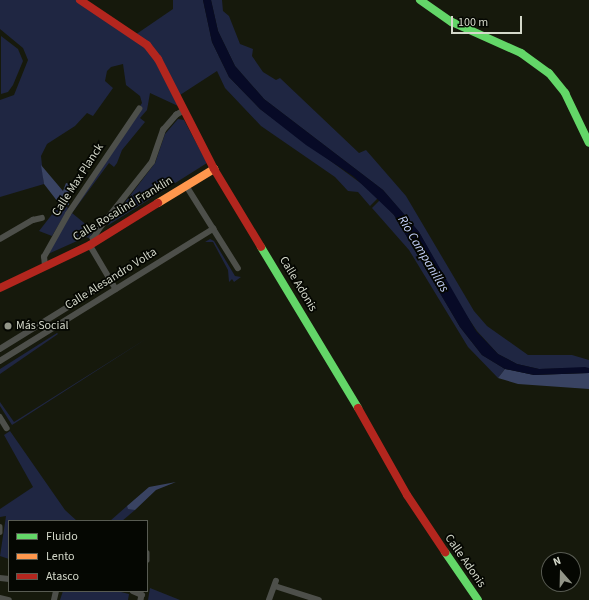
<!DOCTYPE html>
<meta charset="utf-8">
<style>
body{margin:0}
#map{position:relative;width:589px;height:600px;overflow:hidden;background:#16190c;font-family:"Source Sans 3",sans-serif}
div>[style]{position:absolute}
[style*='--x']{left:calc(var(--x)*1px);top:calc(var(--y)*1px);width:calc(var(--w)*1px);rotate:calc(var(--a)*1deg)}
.green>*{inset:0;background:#1f2642}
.forest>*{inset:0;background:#394362}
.water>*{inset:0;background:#070a26}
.street>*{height:5.5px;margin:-2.75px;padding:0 2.75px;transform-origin:2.75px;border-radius:2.75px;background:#4d4f4a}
.fast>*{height:8px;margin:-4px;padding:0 4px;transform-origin:4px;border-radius:4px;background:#63d668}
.slow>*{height:8px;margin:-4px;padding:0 4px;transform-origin:4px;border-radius:4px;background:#ff974d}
.jam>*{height:8px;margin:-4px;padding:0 4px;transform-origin:4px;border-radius:4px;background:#b3261e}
.dots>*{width:11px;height:11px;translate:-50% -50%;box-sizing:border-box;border:2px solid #050702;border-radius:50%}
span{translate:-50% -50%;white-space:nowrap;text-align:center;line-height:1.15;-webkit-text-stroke:3.5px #050702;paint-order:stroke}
.street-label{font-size:12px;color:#d4d8ca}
.poi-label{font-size:12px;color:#d4d8ca}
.left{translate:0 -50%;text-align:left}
.water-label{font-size:13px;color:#c2cef6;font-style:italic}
.legend{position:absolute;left:8px;top:520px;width:140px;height:72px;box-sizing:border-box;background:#050702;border:1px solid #585b52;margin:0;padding:5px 7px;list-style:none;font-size:12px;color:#d4d8ca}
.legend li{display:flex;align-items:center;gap:8px;height:20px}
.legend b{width:20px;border:1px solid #585b52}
.north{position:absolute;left:541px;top:552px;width:40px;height:40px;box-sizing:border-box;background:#050702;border:1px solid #585b52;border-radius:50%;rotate:340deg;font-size:11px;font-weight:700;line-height:16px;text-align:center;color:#d4d8ca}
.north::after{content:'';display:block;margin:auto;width:14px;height:18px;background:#929588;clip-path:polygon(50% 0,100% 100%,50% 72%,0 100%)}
.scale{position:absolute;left:451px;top:16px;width:71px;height:18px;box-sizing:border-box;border:2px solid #d4d8ca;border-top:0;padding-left:5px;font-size:12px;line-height:14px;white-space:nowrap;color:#d4d8ca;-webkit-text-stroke:3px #050702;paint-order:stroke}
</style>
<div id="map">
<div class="green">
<div style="clip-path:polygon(0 0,77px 0,150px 51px,178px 106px,150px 93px,147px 110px,140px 118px,145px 122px,122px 150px,117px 163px,114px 167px,109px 163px,72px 213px,94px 231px,89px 238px,86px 237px,48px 254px,71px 212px,142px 103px,140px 96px,126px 85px,123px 64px,111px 67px,107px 71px,105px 81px,113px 88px,93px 116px,87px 113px,75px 126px,47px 144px,41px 156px,44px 184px,0 197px,0 100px,14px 95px,28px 60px,23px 48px,0 29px)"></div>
<div style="clip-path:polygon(173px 0,203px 0,212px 42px,229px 77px,260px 109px,370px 190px,378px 198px,370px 206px,358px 192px,348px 191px,335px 177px,261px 126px,225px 88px,217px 71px,180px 95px,135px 35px,173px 9px)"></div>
<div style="clip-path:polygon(211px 0,222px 0,223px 11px,229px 16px,240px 44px,253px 49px,252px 56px,263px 72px,276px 80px,280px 78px,359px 153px,366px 150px,406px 196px,474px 311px,487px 326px,528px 355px,572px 355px,589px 360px,589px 368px,539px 369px,517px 364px,498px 354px,477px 331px,460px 306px,419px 232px,383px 190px,264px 99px,235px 66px,218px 31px)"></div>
<div style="clip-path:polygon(1px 36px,18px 49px,23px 61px,13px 85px,8px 92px,1px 94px)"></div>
<div style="clip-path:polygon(178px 119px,184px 120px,207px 163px,107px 226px,155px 163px,165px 134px)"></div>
<div style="clip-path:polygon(380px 200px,394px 215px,460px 327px,482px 355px,505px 369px,498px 378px,468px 347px,409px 250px,372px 208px)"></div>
<div style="clip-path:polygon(66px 204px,68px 209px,52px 236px,39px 231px,57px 208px)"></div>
<div style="clip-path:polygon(210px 239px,214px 241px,235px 276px,241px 277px,234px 282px,232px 279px,229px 282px,228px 270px,213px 242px,205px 242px)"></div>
<div style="clip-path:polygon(57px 333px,58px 334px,0 374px,0 369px)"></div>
<div style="clip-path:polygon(149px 337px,12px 425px,0 406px,0 402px,14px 422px)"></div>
<div style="clip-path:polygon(10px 431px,65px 510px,77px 521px,9px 521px,9px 559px,0 556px,6px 516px,0 517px,0 509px,33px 487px,4px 435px)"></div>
<div style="clip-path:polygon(127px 506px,135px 510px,122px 521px,110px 521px)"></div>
<div style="clip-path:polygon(150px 588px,180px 600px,148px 600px)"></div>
<div style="clip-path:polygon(63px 591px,117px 591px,129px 594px,128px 600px,60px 600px)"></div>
</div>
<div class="forest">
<div style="clip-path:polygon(41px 165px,63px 191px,66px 183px,69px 184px,69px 205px,61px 206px,44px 184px)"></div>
<div style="clip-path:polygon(505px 369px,534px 375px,589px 373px,589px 389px,518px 384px,498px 378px)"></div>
<div style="clip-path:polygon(176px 482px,156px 490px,135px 510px,128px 509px,127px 506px,149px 487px)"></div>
</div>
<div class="water">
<div style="clip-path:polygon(203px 0,211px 0,218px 31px,235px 66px,264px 99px,383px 190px,404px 214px,419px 232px,476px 331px,498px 354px,517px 364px,539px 369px,585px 367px,589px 368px,589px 373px,534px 375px,505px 369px,482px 355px,460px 327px,394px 215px,353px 176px,306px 145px,260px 109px,229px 77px,212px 42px)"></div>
</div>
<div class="street">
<div style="--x:186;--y:185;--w:98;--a:57.9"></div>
<div style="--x:0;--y:239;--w:38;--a:-30"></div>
<div style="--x:33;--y:220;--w:9;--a:-13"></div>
<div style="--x:95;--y:242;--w:4;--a:-124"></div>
<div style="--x:93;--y:239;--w:12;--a:-59"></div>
<div style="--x:99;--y:229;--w:85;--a:-51.7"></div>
<div style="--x:152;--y:162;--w:34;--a:-71"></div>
<div style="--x:163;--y:130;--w:20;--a:-49"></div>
<div style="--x:176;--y:115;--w:8;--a:-30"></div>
<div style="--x:90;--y:245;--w:51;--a:59.4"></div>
<div style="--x:45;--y:266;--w:9;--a:-96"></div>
<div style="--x:44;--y:257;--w:49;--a:-60.8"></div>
<div style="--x:68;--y:214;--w:127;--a:-55.9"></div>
<div style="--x:0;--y:349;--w:129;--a:-31.7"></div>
<div style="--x:0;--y:361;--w:251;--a:-31.8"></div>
<div style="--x:0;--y:417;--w:13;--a:58"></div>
<div style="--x:0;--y:527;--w:5;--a:90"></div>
<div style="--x:147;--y:553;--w:7;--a:90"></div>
<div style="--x:0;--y:578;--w:9;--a:6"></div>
<div style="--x:275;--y:586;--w:46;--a:17.7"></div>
<div style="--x:133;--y:591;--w:10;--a:24"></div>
<div style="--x:142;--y:595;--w:5;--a:101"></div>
<div style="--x:0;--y:598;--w:9;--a:13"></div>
<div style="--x:54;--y:600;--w:9;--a:-77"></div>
<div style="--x:269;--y:600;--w:20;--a:-70"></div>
</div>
<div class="fast">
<div style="--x:420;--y:0;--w:39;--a:35"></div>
<div style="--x:452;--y:22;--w:76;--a:24.2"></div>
<div style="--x:521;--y:53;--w:34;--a:36"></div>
<div style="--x:549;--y:73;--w:26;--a:51"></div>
<div style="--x:565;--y:93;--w:55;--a:64.4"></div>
<div style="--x:261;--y:247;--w:188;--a:58.9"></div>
<div style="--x:445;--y:552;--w:58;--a:55.5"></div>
</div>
<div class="slow">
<div style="--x:158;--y:203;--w:66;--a:-31.3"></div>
</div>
<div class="jam">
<div style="--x:80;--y:0;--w:81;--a:33.9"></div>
<div style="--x:147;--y:45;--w:18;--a:52"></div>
<div style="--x:158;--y:59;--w:123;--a:63"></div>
<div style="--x:214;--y:169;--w:91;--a:58.9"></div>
<div style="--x:0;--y:288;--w:100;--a:-25.5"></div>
<div style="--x:90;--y:245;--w:80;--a:-31.7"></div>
<div style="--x:358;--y:408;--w:100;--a:60.6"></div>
<div style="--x:407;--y:495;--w:69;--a:56.3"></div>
</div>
<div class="dots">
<div style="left:8px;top:326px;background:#929588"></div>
</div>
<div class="street-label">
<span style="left:78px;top:180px;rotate:-57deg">Calle Max Planck</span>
<span style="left:123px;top:209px;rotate:-31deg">Calle Rosalind Franklin</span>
<span style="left:111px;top:279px;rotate:-32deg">Calle Alesandro Volta</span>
<span style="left:298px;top:284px;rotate:59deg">Calle Adonis</span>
<span style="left:465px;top:561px;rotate:55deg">Calle Adonis</span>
</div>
<div class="poi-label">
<span class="left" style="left:16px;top:326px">Más Social</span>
</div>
<div class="water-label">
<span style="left:423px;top:254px;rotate:59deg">Río Campanillas</span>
</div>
<ul class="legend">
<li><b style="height:5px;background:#63d668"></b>Fluido</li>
<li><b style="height:5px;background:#ff974d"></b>Lento</li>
<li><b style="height:5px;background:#b3261e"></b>Atasco</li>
</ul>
<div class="north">N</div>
<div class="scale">100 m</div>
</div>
